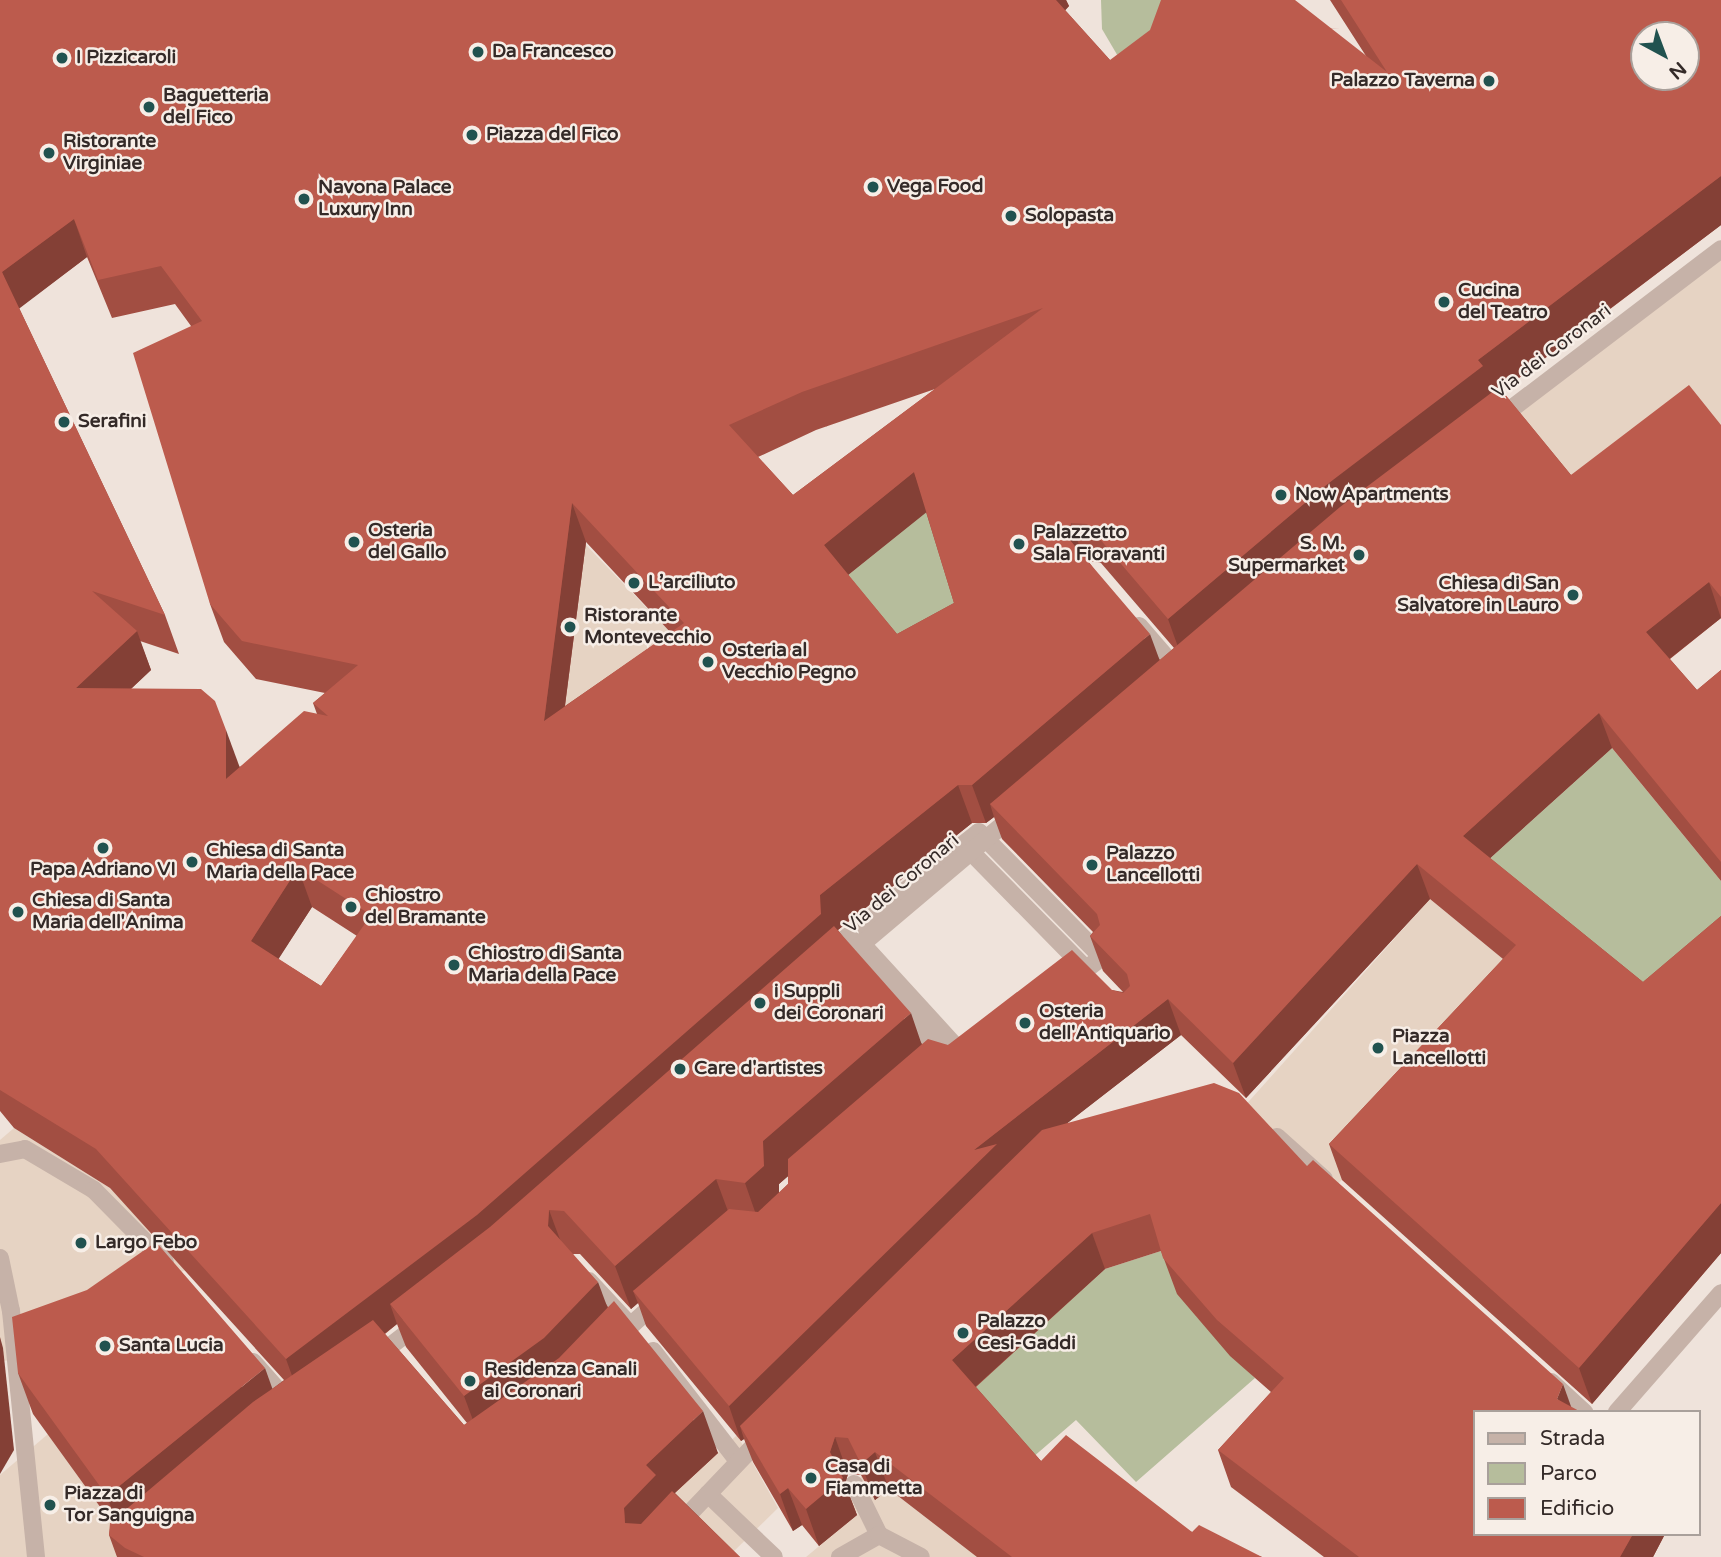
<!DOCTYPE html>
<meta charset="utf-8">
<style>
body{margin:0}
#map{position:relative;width:1721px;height:1557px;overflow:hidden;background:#efe3db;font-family:"Varela Round",sans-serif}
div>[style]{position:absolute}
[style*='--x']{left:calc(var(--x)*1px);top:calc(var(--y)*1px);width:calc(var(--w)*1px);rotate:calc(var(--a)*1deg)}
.green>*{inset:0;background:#b6bd9c}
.plaza>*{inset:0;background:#e6d3c3}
.street>*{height:18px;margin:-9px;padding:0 9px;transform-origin:9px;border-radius:9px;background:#c6b2a8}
.wall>*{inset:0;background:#a24e42}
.shaded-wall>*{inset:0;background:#844036}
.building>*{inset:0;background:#bc5b4d}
.dots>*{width:19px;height:19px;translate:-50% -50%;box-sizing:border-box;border:4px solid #f7eee7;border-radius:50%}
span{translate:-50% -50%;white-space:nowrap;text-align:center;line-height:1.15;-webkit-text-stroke:5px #f7eee7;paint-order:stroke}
.poi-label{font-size:19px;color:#342a28;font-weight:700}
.left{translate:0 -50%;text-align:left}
.right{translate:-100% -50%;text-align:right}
.street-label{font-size:19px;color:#342a28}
.legend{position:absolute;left:1473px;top:1410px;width:228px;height:126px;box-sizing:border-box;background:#f7eee7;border:2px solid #a9a09b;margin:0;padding:9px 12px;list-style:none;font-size:21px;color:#342a28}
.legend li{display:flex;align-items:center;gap:14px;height:35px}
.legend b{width:35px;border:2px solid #a9a09b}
.north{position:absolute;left:1630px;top:21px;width:70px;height:70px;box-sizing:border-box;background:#f7eee7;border:2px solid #a9a09b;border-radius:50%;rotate:139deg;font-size:19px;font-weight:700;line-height:28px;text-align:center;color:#342a28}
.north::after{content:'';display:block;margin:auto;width:24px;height:32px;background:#21524f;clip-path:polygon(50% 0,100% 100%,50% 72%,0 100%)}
</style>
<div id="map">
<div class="green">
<div style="clip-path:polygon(1101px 0,1189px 0,1119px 58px,1102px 29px)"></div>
<div style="clip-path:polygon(927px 511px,968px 642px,917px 680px,838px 583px)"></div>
<div style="clip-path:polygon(1612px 748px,1721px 881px,1721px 960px,1656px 1017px,1476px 871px)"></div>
<div style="clip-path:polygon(1164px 1250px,1197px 1317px,1255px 1378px,1136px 1482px,1076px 1420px,1025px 1464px,965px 1396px,1105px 1269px)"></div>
</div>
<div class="plaza">
<div style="clip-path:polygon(1721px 243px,1721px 443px,1598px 516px,1506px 413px)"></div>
<div style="clip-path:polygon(585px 544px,699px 662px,420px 865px,571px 660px)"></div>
<div style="clip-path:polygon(1430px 899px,1530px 981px,1320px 1203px,1242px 1109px)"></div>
<div style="clip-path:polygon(14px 1128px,110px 1188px,187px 1269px,15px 1360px,0 1361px,0 1140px)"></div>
<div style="clip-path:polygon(48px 1434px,121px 1535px,126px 1546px,116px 1557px,0 1557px,0 1475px)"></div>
<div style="clip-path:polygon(737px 1435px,778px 1508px,728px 1557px,638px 1527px)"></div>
<div style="clip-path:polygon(867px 1472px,978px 1557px,806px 1557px,858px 1514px,843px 1493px)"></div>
</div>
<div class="street">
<div style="--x:1498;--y:419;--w:280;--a:-37.3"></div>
<div style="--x:1139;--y:626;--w:60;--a:49.1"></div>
<div style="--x:979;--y:832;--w:175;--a:45.5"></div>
<div style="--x:1102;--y:957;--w:187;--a:142.4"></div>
<div style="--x:954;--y:1071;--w:171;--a:-131.2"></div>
<div style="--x:841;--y:942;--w:176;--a:-38.6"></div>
<div style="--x:972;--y:853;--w:161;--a:45.5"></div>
<div style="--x:862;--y:944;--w:156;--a:47.6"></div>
<div style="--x:837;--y:965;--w:234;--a:-40.2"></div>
<div style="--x:1277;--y:1137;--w:63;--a:41.8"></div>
<div style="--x:0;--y:1154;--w:25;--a:-11"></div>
<div style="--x:25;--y:1149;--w:80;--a:30.7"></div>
<div style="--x:94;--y:1190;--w:101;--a:45.4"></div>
<div style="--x:0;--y:1258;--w:54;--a:78.3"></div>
<div style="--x:11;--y:1311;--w:247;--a:84.2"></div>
<div style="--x:589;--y:1281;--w:56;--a:47.2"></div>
<div style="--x:617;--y:1338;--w:57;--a:-42.1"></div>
<div style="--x:653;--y:1351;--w:139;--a:52.3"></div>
<div style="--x:376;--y:1357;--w:56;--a:-37.7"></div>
<div style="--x:253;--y:1362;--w:56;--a:48.6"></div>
<div style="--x:1551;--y:1382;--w:45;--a:42.3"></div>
<div style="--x:1617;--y:1412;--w:158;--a:-48.8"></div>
<div style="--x:854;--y:1484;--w:57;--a:63.9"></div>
<div style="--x:708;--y:1494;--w:91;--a:43.7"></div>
<div style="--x:648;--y:1557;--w:168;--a:-46.4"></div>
<div style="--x:840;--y:1557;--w:45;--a:-29.4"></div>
<div style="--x:879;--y:1535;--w:47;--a:27.6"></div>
</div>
<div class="wall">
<div style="clip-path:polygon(evenodd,0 0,1066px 0,1069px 6px,1065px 10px,1110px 60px,1366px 56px,1330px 0,1721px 0,1721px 225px,1502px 391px,1571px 475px,1721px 425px,1721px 618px,1670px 659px,1697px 690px,1721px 670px,1721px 881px,1612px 748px,1490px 858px,1643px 982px,1721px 916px,1721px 1253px,1592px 1404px,1342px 1180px,1329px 1144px,1503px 959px,1430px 899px,1246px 1098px,1181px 1035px,1067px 1123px,1474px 1534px,1665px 1534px,1653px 1557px,1324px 1557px,1231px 1487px,1218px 1450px,1271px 1392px,1230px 1356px,1177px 1294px,1161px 1251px,1105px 1269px,976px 1387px,1041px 1461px,1192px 1532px,1262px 1557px,977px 1557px,889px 1489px,875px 1500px,861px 1475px,848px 1474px,845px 1484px,857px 1515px,819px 1546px,802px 1525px,793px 1531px,753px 1462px,744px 1439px,741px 1441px,646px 1326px,638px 1303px,631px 1309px,580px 1254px,573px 1254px,608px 1307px,718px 1453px,675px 1493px,740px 1557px,117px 1557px,109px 1535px,111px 1522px,33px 1414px,18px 1373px,272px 1389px,284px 1380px,110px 1188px,14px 1128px,0 1111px,0 0,87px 257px,112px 318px,175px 304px,191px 326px,210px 604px,224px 642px,256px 679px,325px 693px,313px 703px,317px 714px,240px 767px,131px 689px,151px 670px,140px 641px,179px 654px,165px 615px,19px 308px,87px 257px,0 0,935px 389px,793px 495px,758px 457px,816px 430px,935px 389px,0 0,926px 512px,954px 603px,897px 634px,848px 575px,926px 512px,0 0,586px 542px,671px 633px,565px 706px,571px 659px,586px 542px,0 0,1088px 561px,1101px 563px,1174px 648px,1160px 660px,1088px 561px,0 0,994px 817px,1002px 839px,1093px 932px,1090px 936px,1103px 971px,1123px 992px,1112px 990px,948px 1045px,922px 1044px,838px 930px,972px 823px,986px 823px,994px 817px,0 0,312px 907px,357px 936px,321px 986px,278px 959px,312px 907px,0 0,788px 1176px,788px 1184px,779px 1193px,779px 1184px,788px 1176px,0 0,397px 1324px,406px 1347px,467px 1423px,464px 1425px,385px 1334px,397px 1324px)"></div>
</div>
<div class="shaded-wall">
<div style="clip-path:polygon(1047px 0,1066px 0,1069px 6px,1055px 22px)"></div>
<div style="clip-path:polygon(1721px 176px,1721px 225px,1494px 396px,1182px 658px,1168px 619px,1325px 486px,1478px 360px)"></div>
<div style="clip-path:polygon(74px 219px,87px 257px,16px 311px,2px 272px)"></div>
<div style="clip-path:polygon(914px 472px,928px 511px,838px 583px,824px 545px)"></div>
<div style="clip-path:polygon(572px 503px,586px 542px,558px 759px,544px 721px)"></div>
<div style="clip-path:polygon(1071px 523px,1085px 561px,1069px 539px)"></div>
<div style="clip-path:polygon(1709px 582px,1721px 618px,1659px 667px,1646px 632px)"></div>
<div style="clip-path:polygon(137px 631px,151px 670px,90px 727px,76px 688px)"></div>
<div style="clip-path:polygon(1150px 634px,1164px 672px,990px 804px,994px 817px,986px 823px,972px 785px)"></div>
<div style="clip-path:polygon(1599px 713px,1612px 748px,1476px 871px,1463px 836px)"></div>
<div style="clip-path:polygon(226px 730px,240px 768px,226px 779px)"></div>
<div style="clip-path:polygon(958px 785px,972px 823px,834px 933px,403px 1320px,390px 1304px,397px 1324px,300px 1398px,286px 1359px,820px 895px)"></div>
<div style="clip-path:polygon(1417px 864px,1430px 899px,1246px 1098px,1233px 1063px)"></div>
<div style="clip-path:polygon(298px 868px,312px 907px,265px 980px,251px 941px)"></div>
<div style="clip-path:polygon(1168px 999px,1181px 1035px,1007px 1170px,740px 1426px,744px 1439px,741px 1441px,729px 1406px,974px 1150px)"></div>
<div style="clip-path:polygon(911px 1013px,926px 1057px,779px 1184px,779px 1209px,760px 1226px,745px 1183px,763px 1141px)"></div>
<div style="clip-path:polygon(716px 1179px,732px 1222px,633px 1291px,638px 1303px,631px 1309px,615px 1266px)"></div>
<div style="clip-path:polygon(1721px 1203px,1721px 1253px,1592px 1404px,1579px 1368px)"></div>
<div style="clip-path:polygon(549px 1210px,565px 1253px,548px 1226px)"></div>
<div style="clip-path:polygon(1092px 1233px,1105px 1269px,965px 1396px,952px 1360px)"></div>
<div style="clip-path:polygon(598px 1282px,614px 1325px,480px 1439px,464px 1396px)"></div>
<div style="clip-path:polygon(0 1337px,3px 1348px,14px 1450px,0 1474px)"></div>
<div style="clip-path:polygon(265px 1368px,280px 1410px,122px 1537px,107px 1496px)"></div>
<div style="clip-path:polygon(1563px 1384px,1573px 1412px,1557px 1399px)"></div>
<div style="clip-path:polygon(703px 1411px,718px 1453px,666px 1501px,639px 1550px,625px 1523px,624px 1508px,646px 1465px)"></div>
<div style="clip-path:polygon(835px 1437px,848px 1474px,845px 1484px,857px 1515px,819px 1546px,806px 1509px,830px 1452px)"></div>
<div style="clip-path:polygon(875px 1452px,889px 1489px,875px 1500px,861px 1464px)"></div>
<div style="clip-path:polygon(788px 1488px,802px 1525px,793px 1531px,780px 1494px)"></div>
<div style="clip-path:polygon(1633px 1534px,1665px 1534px,1653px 1557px,1620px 1557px)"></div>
</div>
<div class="building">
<div style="clip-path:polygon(evenodd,0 0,1056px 0,1110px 60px,1150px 30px,1161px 0,1295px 0,1387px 72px,1341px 0,1721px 0,1721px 176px,1478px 360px,1483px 366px,1325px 486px,1168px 619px,1087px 524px,1071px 523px,1069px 539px,1150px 634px,972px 785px,958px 785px,820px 895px,821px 914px,477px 1215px,286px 1359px,96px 1149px,0 1090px,0 0,1644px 35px,1686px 35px,1686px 77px,1644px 77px,1644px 35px,0 0,74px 219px,98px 280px,161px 266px,202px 321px,133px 353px,210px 604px,242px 641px,358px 665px,313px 703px,328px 716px,304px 711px,226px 779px,226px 730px,215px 701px,201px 689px,76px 688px,137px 631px,92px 591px,165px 615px,2px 272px,74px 219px,0 0,1043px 308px,793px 495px,729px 425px,802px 392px,1043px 308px,0 0,914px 472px,954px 603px,897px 634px,824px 545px,914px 472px,0 0,572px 503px,684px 623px,544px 721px,557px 621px,572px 503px,0 0,298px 868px,371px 915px,321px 986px,251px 941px,298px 868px)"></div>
<div style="clip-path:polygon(1689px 385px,1721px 425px,1721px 597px,1709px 582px,1646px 632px,1697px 690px,1721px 670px,1721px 862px,1599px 713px,1463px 836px,1643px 982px,1721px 916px,1721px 1203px,1579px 1368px,1329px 1144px,1516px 945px,1417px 864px,1233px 1063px,1168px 999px,974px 1150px,997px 1144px,729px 1406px,633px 1291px,729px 1209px,758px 1212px,788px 1184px,788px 1159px,928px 1039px,948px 1045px,1072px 950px,1112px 990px,1123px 993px,1130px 986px,1127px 974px,1090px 936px,1100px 925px,1097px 914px,990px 804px,1340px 507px,1499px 387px,1571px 475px)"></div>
<div style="clip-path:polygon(834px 926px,911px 1013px,763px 1141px,764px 1166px,745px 1183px,716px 1179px,615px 1266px,564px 1211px,549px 1210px,548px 1226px,598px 1282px,544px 1338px,464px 1396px,390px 1304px,490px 1227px)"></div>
<div style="clip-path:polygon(1214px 1083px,1239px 1093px,1307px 1166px,1313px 1160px,1563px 1384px,1557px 1399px,1581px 1412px,1474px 1412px,1474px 1534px,1633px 1534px,1620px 1557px,1359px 1557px,1218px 1450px,1284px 1378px,1217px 1320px,1163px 1258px,1150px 1214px,1092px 1233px,952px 1360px,1041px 1461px,1066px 1435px,1192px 1532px,1199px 1525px,1262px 1557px,1012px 1557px,875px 1452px,861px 1464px,848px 1438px,835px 1437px,830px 1452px,843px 1478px,806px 1509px,788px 1488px,780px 1494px,740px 1426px,1042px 1130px)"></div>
<div style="clip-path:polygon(156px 1242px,265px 1368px,107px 1496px,18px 1373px,12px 1317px,87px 1290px)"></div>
<div style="clip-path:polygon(614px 1301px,703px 1411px,646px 1465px,656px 1475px,624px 1508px,625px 1523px,641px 1524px,672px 1491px,740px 1557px,144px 1557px,125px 1548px,109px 1535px,110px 1523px,253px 1402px,373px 1320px,464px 1425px,559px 1358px)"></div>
</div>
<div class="dots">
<div style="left:478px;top:52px;background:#21524f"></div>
<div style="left:62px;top:58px;background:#21524f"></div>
<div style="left:1489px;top:81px;background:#21524f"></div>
<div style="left:149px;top:107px;background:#21524f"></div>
<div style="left:472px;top:135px;background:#21524f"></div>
<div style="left:49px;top:153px;background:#21524f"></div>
<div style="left:873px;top:187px;background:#21524f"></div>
<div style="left:304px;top:199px;background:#21524f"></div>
<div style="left:1011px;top:216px;background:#21524f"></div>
<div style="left:1444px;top:302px;background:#21524f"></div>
<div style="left:64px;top:422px;background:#21524f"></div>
<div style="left:1281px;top:495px;background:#21524f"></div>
<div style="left:354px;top:542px;background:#21524f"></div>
<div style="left:1019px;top:544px;background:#21524f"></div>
<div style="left:1359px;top:555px;background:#21524f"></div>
<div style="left:634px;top:583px;background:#21524f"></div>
<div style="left:1573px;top:595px;background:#21524f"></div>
<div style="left:570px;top:627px;background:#21524f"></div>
<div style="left:708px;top:662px;background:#21524f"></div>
<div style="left:103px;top:848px;background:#21524f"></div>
<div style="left:192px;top:862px;background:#21524f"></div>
<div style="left:1092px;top:865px;background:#21524f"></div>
<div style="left:351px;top:907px;background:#21524f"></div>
<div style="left:18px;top:912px;background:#21524f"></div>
<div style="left:454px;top:965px;background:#21524f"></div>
<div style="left:760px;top:1003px;background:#21524f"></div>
<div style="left:1025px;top:1023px;background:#21524f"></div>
<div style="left:1378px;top:1048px;background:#21524f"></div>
<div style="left:680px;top:1069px;background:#21524f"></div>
<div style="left:81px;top:1243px;background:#21524f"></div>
<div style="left:963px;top:1333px;background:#21524f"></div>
<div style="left:105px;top:1346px;background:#21524f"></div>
<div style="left:470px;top:1381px;background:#21524f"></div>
<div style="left:811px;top:1478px;background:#21524f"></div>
<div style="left:50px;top:1505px;background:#21524f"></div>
</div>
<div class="poi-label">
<span class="left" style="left:492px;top:52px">Da Francesco</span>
<span class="left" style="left:76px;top:58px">I Pizzicaroli</span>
<span class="right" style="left:1475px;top:81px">Palazzo Taverna</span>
<span class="left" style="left:163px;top:107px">Baguetteria<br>del Fico</span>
<span class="left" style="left:486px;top:135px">Piazza del Fico</span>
<span class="left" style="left:63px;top:153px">Ristorante<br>Virginiae</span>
<span class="left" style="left:887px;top:187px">Vega Food</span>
<span class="left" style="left:318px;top:199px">Navona Palace<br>Luxury Inn</span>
<span class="left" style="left:1025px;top:216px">Solopasta</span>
<span class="left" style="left:1458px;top:302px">Cucina<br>del Teatro</span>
<span class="left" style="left:78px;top:422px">Serafini</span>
<span class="left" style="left:1295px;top:495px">Now Apartments</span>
<span class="left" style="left:368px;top:542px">Osteria<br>del Gallo</span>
<span class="left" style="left:1033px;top:544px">Palazzetto<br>Sala Fioravanti</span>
<span class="right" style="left:1345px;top:555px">S. M.<br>Supermarket</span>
<span class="left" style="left:648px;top:583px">L’arciliuto</span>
<span class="right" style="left:1559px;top:595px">Chiesa di San<br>Salvatore in Lauro</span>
<span class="left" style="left:584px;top:627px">Ristorante<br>Montevecchio</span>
<span class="left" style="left:722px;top:662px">Osteria al<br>Vecchio Pegno</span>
<span class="left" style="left:206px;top:862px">Chiesa di Santa<br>Maria della Pace</span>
<span class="left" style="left:1106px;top:865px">Palazzo<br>Lancellotti</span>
<span style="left:103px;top:870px">Papa Adriano VI</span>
<span class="left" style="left:365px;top:907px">Chiostro<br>del Bramante</span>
<span class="left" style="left:32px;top:912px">Chiesa di Santa<br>Maria dell'Anima</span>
<span class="left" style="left:468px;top:965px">Chiostro di Santa<br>Maria della Pace</span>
<span class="left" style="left:774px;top:1003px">i Suppli<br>dei Coronari</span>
<span class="left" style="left:1039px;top:1023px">Osteria<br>dell'Antiquario</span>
<span class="left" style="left:1392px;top:1048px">Piazza<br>Lancellotti</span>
<span class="left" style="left:694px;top:1069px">Care d'artistes</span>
<span class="left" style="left:95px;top:1243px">Largo Febo</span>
<span class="left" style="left:977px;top:1333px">Palazzo<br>Cesi-Gaddi</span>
<span class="left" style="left:119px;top:1346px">Santa Lucia</span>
<span class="left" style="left:484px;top:1381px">Residenza Canali<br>ai Coronari</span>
<span class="left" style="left:825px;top:1478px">Casa di<br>Fiammetta</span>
<span class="left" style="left:64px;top:1505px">Piazza di<br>Tor Sanguigna</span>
</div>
<div class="street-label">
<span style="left:1552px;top:352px;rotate:-37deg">Via dei Coronari</span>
<span style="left:902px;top:884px;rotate:-40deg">Via dei Coronari</span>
</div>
<ul class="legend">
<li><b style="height:9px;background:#c6b2a8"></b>Strada</li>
<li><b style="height:19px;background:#b6bd9c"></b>Parco</li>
<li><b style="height:19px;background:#bc5b4d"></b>Edificio</li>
</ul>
<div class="north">N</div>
</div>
